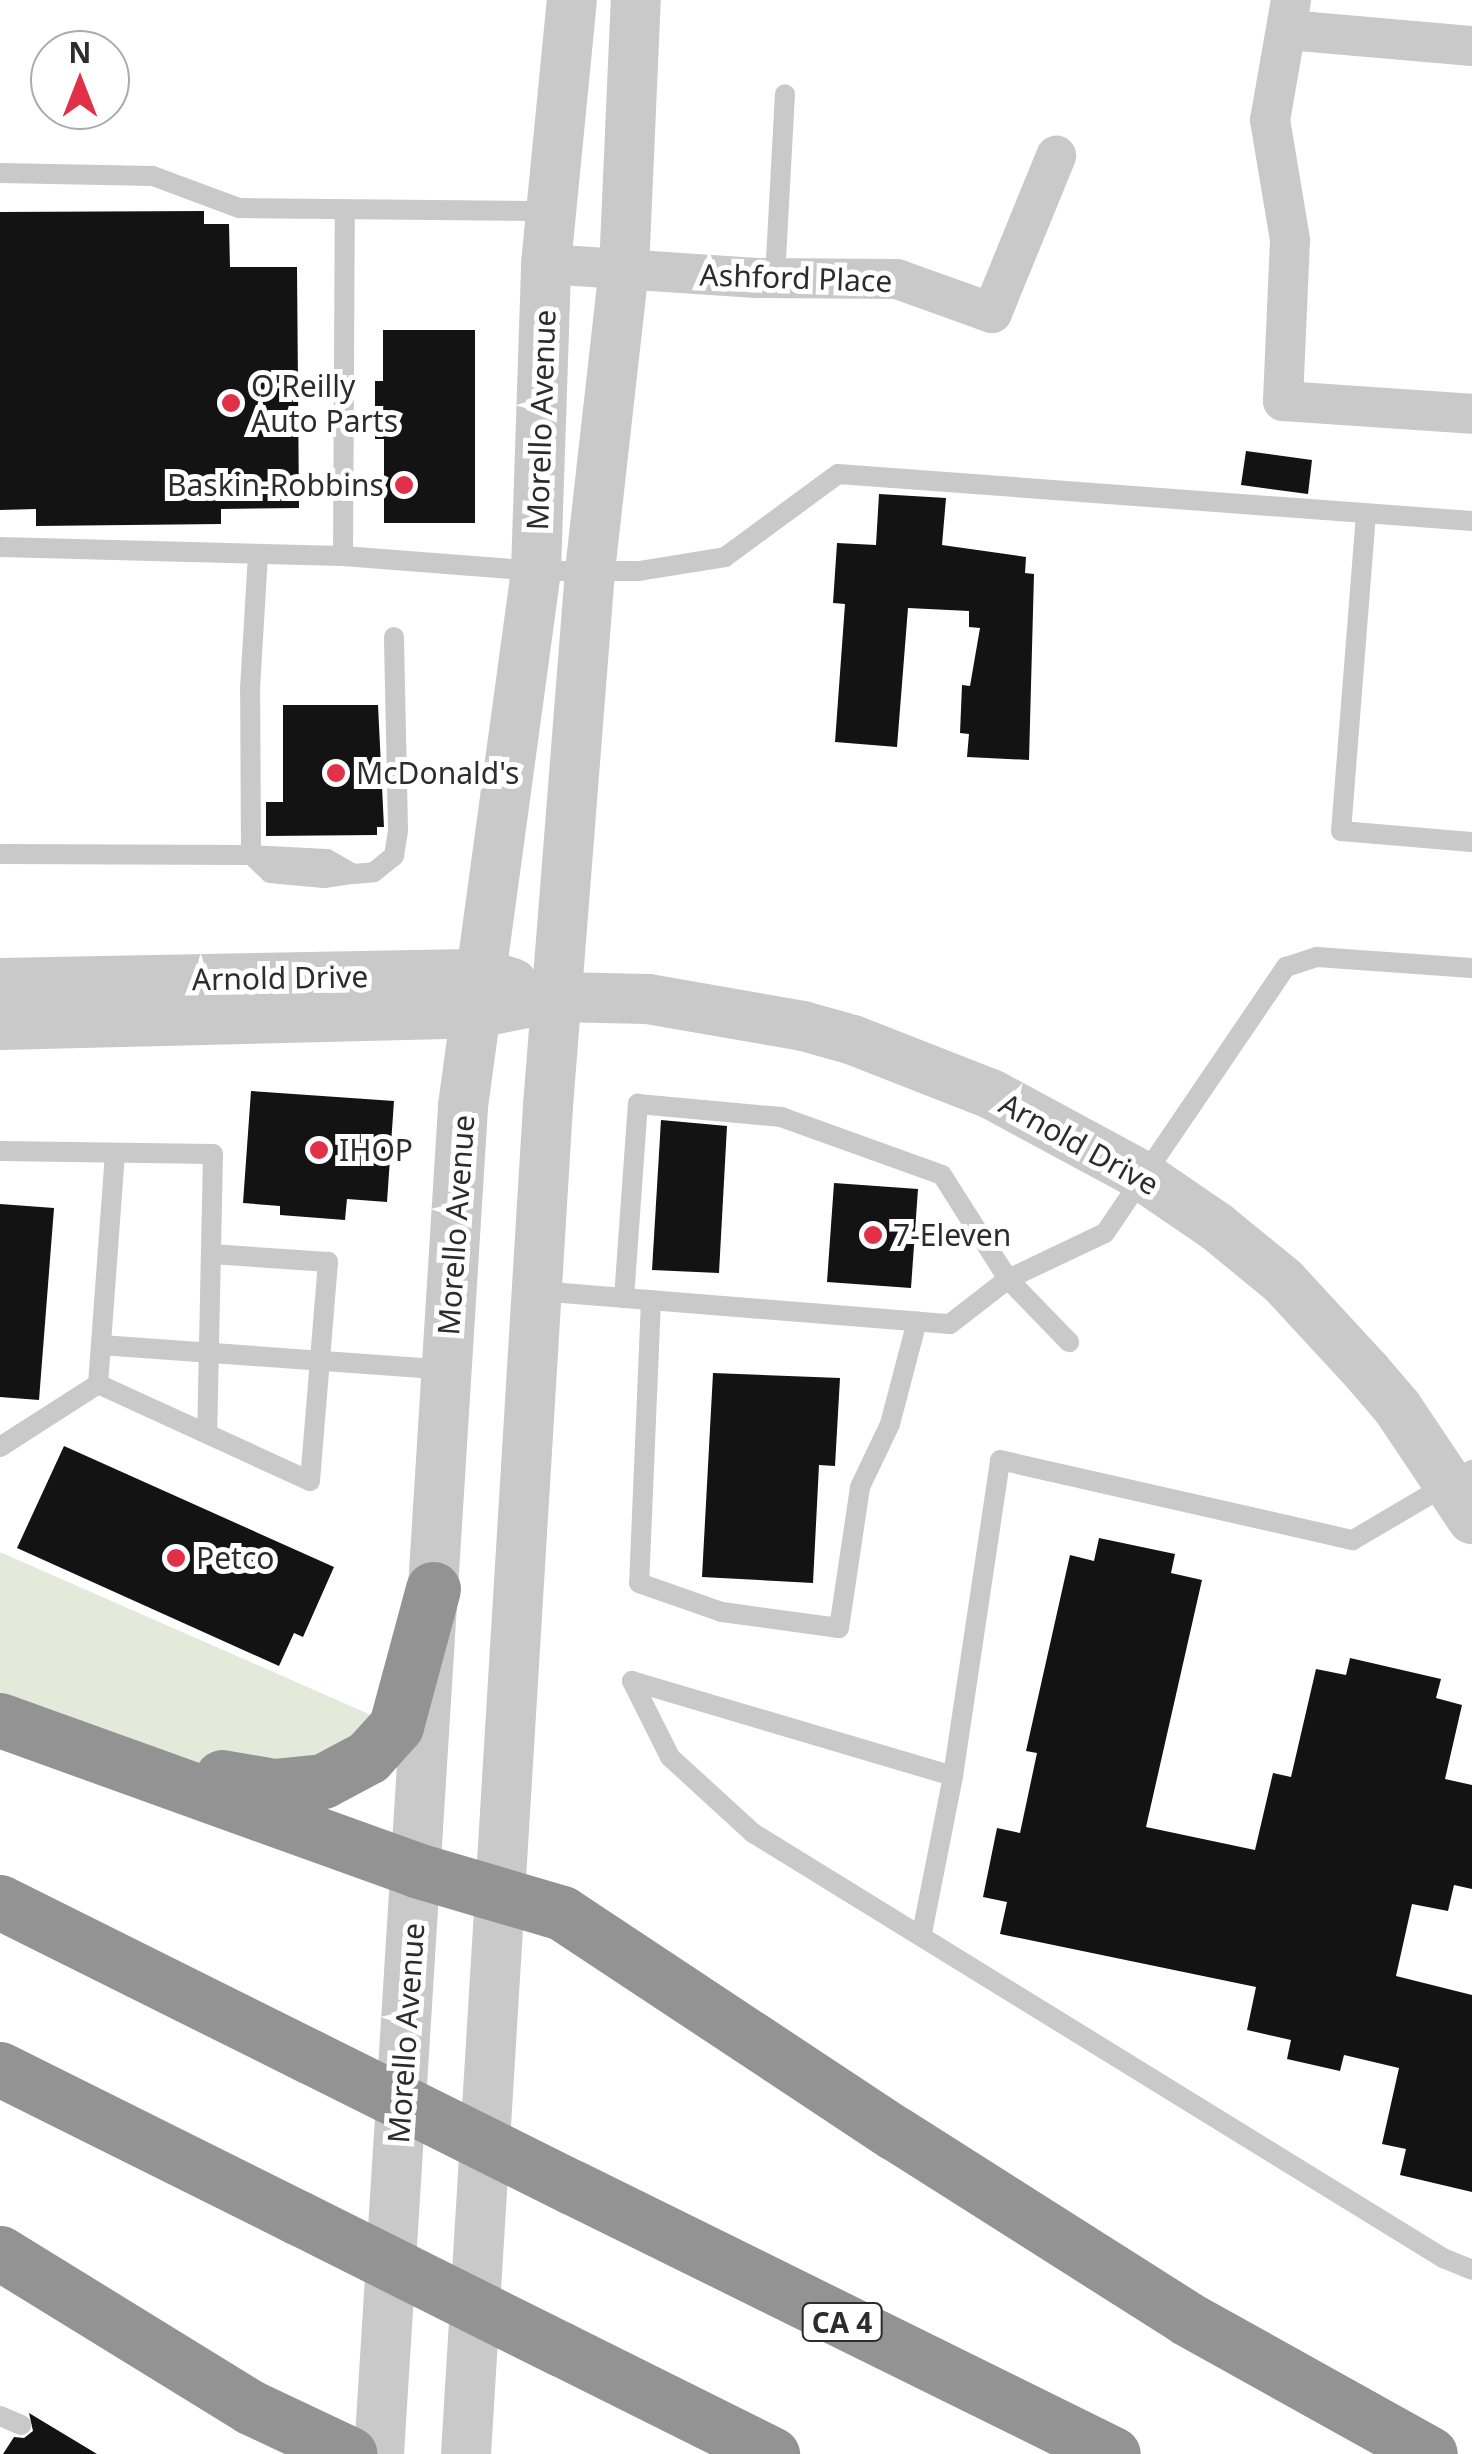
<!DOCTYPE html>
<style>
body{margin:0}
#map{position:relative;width:1472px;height:2454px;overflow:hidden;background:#fff;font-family:"Noto Sans",sans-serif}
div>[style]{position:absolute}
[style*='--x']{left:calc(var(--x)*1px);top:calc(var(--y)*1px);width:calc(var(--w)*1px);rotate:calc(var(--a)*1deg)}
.green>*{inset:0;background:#e3ead9}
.building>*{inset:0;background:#131313}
.service>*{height:20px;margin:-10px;padding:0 10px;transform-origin:10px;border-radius:10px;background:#c9c9c9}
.minor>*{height:40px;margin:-20px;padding:0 20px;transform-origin:20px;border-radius:20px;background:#c9c9c9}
.tertiary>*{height:50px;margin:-25px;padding:0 25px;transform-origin:25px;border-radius:25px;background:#c9c9c9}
.motorway>*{height:55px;margin:-27.5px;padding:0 27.5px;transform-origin:27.5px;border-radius:27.5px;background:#939393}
.motorway-bridge>*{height:55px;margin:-27.5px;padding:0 27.5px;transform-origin:27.5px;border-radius:27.5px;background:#939393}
.dots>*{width:28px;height:28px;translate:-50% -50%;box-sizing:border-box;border:5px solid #fff;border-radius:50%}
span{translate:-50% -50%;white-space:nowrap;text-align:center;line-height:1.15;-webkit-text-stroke:10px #fff;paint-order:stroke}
.shield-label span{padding:2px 8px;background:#fff;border:2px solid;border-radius:8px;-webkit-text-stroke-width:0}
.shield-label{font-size:28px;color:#2c2c2c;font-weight:700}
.street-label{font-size:30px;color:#2c2c2c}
.poi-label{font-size:30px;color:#2c2c2c}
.left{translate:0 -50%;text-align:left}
.right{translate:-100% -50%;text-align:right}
.north{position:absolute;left:30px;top:30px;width:100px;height:100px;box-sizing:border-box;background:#fff;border:2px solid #ababab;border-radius:50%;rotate:0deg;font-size:28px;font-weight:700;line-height:40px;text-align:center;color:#2c2c2c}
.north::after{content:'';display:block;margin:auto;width:35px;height:45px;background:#e13048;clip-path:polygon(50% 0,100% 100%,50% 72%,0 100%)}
</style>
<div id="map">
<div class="green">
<div style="clip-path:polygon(0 1552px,396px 1726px,274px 1786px,0 1720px)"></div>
</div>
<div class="building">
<div style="clip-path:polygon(204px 211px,204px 224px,229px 224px,230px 267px,297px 267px,299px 508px,221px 509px,221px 524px,36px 526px,36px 509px,0 510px,0 212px)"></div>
<div style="clip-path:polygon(383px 330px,475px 330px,475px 523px,384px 523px,384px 439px,375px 439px,375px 381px,383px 381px)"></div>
<div style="clip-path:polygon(1246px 451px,1312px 460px,1308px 494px,1241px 485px)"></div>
<div style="clip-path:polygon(879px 494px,946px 498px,942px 545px,1026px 557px,1025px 573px,1034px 574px,1029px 760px,967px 757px,969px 734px,960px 733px,962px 685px,970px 686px,980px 628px,969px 627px,969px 611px,908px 608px,897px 747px,835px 742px,845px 604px,833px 603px,837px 543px,876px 545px)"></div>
<div style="clip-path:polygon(283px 705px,378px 705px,384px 827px,377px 827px,377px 835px,266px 836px,266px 802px,283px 802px)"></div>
<div style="clip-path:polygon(251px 1091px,394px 1101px,387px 1202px,347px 1199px,345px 1220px,280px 1215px,280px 1206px,243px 1203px)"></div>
<div style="clip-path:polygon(661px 1120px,727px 1126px,719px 1273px,652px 1270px)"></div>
<div style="clip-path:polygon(834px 1183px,918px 1189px,911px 1288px,827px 1282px)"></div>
<div style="clip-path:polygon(0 1204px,54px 1208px,39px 1400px,0 1397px)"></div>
<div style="clip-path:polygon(713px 1373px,840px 1378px,835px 1466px,819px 1465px,813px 1583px,702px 1577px)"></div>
<div style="clip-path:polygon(64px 1446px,334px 1567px,303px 1637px,294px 1633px,279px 1666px,17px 1548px)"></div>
<div style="clip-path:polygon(1099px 1538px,1175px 1554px,1171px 1573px,1202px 1580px,1146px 1827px,1255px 1850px,1273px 1773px,1291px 1777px,1316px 1669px,1346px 1675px,1350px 1658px,1441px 1679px,1436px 1698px,1462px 1705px,1445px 1779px,1472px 1785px,1472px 1889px,1454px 1885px,1448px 1911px,1412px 1904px,1396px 1976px,1472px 1995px,1472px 2192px,1400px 2175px,1406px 2149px,1382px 2144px,1399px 2068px,1344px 2055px,1340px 2071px,1287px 2059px,1291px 2040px,1247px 2030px,1256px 1987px,1000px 1934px,1007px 1902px,983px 1897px,997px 1828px,1020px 1833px,1037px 1753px,1026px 1751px,1070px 1555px,1094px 1561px)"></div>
<div style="clip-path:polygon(29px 2413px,97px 2454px,3px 2454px,14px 2437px,24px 2438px,33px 2431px)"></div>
</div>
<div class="service">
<div style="--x:0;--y:173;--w:153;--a:1.1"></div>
<div style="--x:153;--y:176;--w:92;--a:20.4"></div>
<div style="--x:239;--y:208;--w:311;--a:0.6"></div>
<div style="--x:775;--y:278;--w:184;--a:-86.9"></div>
<div style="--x:1366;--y:514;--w:318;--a:94.5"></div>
<div style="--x:1341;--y:831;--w:131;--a:4.8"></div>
<div style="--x:0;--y:547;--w:343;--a:1.5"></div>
<div style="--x:343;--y:556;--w:194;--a:4.4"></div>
<div style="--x:536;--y:571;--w:103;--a:0"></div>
<div style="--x:639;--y:571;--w:87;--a:-9.2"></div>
<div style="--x:725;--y:557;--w:140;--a:-36.3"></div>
<div style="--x:838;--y:474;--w:636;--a:4.24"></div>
<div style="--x:343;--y:556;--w:345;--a:-89.7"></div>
<div style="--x:0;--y:854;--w:251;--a:0.2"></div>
<div style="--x:251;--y:855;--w:166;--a:-90.3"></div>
<div style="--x:250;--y:689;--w:135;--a:-86.6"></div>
<div style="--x:251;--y:855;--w:76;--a:3"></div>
<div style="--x:327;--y:859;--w:30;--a:30"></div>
<div style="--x:353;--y:874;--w:21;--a:-5"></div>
<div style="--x:374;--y:872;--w:26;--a:-39"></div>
<div style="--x:394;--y:856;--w:26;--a:-81"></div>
<div style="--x:398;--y:830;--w:193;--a:-91.2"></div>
<div style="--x:251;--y:855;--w:26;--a:43"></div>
<div style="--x:270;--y:873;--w:54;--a:5.3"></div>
<div style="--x:324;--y:878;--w:29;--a:-8"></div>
<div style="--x:0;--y:1151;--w:213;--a:0.8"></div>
<div style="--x:213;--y:1154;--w:280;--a:91.2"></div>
<div style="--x:115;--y:1153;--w:232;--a:94.2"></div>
<div style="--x:98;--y:1384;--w:233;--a:24.6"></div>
<div style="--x:310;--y:1481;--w:220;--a:-85.3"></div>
<div style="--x:328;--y:1262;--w:117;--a:-176.1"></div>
<div style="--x:538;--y:1291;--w:413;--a:4.6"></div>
<div style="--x:950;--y:1324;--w:73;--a:-37.8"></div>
<div style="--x:1008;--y:1279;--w:107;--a:-25.4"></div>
<div style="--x:1105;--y:1233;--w:322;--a:-55.8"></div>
<div style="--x:1286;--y:967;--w:33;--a:-18"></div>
<div style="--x:1317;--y:957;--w:155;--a:4.1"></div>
<div style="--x:624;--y:1298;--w:195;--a:-85.9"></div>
<div style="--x:638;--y:1104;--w:144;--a:5.2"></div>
<div style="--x:781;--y:1117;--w:171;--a:19.8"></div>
<div style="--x:942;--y:1175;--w:123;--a:57.6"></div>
<div style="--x:1008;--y:1279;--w:88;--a:45.9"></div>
<div style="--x:651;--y:1300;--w:283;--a:92.4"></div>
<div style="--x:639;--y:1583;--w:88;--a:19.3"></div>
<div style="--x:722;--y:1612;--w:118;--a:7.8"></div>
<div style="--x:839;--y:1628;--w:143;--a:-81.5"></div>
<div style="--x:860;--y:1487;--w:70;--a:-64.5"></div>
<div style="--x:890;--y:1424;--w:106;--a:-75.3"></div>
<div style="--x:101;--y:1345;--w:346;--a:4.1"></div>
<div style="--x:0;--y:1447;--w:117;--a:-32.7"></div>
<div style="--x:632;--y:1681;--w:85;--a:63.4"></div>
<div style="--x:670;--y:1757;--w:113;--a:42.5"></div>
<div style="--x:753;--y:1833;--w:810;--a:31.63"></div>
<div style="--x:1443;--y:2258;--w:31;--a:22"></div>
<div style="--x:632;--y:1681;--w:335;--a:16.5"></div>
<div style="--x:922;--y:1933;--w:160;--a:-78.8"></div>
<div style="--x:953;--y:1776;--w:319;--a:-81.5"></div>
<div style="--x:1000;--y:1460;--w:362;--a:12.8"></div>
<div style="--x:1353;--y:1540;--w:138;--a:-30.5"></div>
<div style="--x:0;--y:2416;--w:23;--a:23"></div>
</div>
<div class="minor">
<div style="--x:1291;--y:0;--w:122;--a:99.9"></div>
<div style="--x:1270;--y:120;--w:122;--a:80.5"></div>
<div style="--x:1290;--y:240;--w:161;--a:92.5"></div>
<div style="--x:1283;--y:401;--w:189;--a:3.9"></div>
<div style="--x:1288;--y:30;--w:185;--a:5"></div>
<div style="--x:546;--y:264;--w:211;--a:3.8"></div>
<div style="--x:757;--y:278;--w:140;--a:0.4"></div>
<div style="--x:897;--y:279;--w:101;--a:19.7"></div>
<div style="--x:992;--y:313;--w:170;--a:-67.8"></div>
</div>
<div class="tertiary">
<div style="--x:0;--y:983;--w:483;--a:-1.1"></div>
<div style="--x:483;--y:974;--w:31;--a:17"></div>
<div style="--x:0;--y:1025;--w:477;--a:-1.4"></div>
<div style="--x:477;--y:1013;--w:81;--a:-11.4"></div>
<div style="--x:556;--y:997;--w:92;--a:1.2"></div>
<div style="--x:648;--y:999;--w:157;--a:9.9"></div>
<div style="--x:803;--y:1026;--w:52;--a:15.6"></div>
<div style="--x:853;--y:1040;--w:148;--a:21.4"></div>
<div style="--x:991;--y:1094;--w:170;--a:28.4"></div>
<div style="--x:1141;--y:1175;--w:92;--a:34.4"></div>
<div style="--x:1217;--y:1227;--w:85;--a:39.3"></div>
<div style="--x:1283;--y:1281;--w:124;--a:47.3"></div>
<div style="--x:1367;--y:1372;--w:46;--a:49.4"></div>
<div style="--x:1397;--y:1407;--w:135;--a:56.2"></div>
<div style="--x:379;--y:2454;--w:1351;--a:-86.43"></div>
<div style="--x:463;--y:1106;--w:540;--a:-82.23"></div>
<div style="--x:536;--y:571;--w:307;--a:-88.1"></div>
<div style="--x:546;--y:264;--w:265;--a:-84.4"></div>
<div style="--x:466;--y:2454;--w:1350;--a:-86.52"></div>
<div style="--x:548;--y:1106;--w:537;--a:-85.51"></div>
<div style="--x:590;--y:571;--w:303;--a:-83.6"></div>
<div style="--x:624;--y:270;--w:270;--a:-87.5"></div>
</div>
<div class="motorway">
<div style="--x:0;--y:1720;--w:442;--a:19.8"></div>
<div style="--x:416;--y:1870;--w:152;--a:16.4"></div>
<div style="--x:562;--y:1913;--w:399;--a:33.5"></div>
<div style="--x:895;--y:2133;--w:345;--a:32.4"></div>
<div style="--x:1186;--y:2318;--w:279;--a:29.1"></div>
<div style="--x:222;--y:1777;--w:53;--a:9.8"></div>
<div style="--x:274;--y:1786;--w:49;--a:-5.8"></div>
<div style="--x:323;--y:1781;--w:51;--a:-28.1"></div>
<div style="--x:368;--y:1757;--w:42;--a:-47.9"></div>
<div style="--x:396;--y:1726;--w:142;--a:-74.9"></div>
<div style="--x:0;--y:1902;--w:347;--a:26.5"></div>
<div style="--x:0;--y:2069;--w:334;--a:26.5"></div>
<div style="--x:572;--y:2187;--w:603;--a:26.27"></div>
<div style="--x:0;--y:2253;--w:294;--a:31.6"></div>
<div style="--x:250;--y:2407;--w:110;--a:25.2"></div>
<div style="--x:561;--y:2349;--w:236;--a:26.5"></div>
</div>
<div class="motorway-bridge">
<div style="--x:311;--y:2057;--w:292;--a:26.5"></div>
<div style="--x:299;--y:2218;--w:293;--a:26.6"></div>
</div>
<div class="dots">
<div style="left:231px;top:403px;background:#e13048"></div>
<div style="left:404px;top:485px;background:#e13048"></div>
<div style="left:336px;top:773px;background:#e13048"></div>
<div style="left:319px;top:1150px;background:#e13048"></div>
<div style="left:873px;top:1235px;background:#e13048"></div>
<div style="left:176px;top:1558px;background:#e13048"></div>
</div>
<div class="shield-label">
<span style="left:842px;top:2322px">CA 4</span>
</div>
<div class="street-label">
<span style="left:796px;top:278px;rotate:2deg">Ashford Place</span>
<span style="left:541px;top:420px;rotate:-88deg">Morello Avenue</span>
<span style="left:280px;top:978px;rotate:-1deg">Arnold Drive</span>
<span style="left:1079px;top:1144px;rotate:29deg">Arnold Drive</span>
<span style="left:456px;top:1225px;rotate:-86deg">Morello Avenue</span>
<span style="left:406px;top:2033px;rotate:-86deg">Morello Avenue</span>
</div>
<div class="poi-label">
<span class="left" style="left:251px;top:403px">O'Reilly<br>Auto Parts</span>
<span class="right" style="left:384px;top:485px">Baskin-Robbins</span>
<span class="left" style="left:356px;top:773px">McDonald's</span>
<span class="left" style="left:339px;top:1150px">IHOP</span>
<span class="left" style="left:893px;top:1235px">7-Eleven</span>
<span class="left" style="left:196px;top:1558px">Petco</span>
</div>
<div class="north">N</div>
</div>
